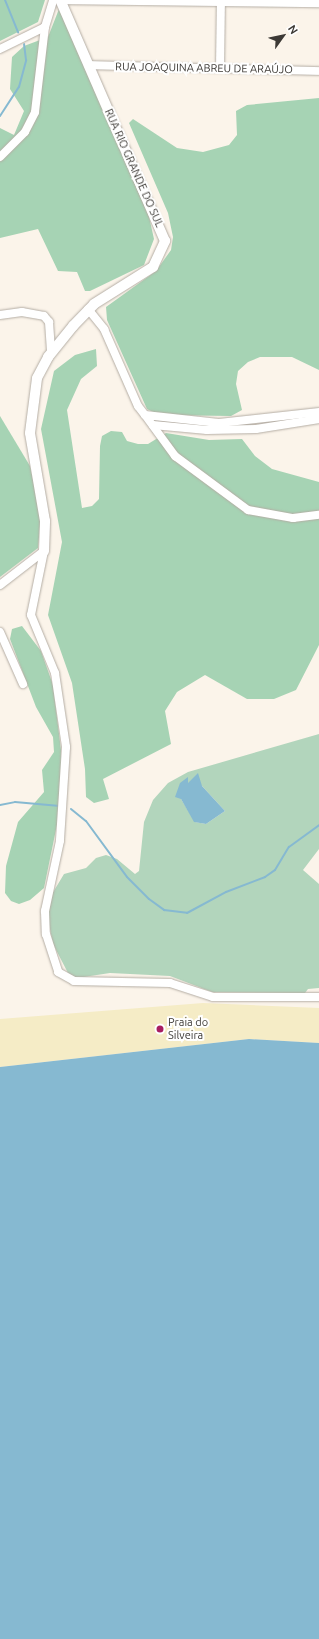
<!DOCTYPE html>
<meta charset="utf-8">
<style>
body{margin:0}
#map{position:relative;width:319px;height:1639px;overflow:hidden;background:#fbf4ea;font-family:Ubuntu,sans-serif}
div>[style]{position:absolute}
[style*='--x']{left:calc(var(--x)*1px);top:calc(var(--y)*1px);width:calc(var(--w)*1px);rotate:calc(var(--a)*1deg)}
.green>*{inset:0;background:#b2d5bc}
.forest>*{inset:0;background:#a6d3b4}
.sand>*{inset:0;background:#f5ecc6}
.water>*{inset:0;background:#86b9d1}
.stream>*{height:2px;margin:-1px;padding:0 1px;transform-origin:1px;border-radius:1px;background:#86b9d1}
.roads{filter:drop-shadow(0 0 1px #b4ada4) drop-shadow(0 0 1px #b4ada4)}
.minor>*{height:8px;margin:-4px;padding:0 4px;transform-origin:4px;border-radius:4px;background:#fff}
.tertiary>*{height:10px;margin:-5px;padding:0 5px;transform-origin:5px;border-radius:5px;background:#fff}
.dots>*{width:11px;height:11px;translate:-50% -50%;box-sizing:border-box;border:2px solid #fff;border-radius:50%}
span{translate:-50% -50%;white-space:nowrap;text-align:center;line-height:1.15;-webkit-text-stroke:4px #fff;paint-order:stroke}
.street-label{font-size:11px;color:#3c3935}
.poi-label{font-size:11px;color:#3c3935}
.left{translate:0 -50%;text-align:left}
.north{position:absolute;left:263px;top:16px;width:40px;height:40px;-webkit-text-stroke:3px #fff;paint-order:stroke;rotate:57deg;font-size:11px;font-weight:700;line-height:16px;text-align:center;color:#3c3935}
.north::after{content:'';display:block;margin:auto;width:14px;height:18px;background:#3c3935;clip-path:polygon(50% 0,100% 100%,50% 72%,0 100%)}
</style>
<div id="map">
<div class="green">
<div style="clip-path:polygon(evenodd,319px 734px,319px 849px,303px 870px,319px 884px,319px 988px,308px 989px,305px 993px,212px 992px,170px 976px,110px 973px,77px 978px,68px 973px,53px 944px,48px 919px,52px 894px,64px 874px,86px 868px,96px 858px,106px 855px,117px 859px,135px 874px,139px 871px,144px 822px,153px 800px,168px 783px,188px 772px,319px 734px,188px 778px,188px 783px,202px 786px,225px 811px,206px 824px,195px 822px,181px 799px,188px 778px)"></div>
</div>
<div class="forest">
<div style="clip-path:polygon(0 0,45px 0,38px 22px,0 41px)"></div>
<div style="clip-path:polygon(59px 9px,148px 212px,154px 239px,144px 265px,90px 291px,85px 291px,77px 272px,58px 271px,38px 229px,0 238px,0 128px,14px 135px,24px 111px,10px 89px,12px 57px,24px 46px,48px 37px)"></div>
<div style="clip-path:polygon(319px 98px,319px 370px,292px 357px,260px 357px,248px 362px,238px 371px,236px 384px,242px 410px,231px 416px,159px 415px,147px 409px,107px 320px,106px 307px,156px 271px,171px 250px,173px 237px,168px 213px,129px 123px,133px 119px,177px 148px,203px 152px,229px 145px,237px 135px,236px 111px,247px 105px)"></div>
<div style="clip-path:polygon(96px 349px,97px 366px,81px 379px,67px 410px,82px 508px,92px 506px,99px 499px,100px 446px,102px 436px,111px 431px,122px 432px,127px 441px,138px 444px,148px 444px,166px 433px,209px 440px,242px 439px,255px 456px,272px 469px,319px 482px,319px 645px,296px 690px,274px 699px,247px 699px,205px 675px,177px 692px,165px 711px,171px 744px,103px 779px,109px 799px,94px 803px,86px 797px,85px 769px,72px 683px,48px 615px,62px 542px,41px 429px,54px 371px,75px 355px)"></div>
<div style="clip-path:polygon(0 416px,30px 466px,41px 515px,38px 548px,0 577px)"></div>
<div style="clip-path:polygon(22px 626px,41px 651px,53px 685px,61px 750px,60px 810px,44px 888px,30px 900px,19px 904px,11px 901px,5px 893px,6px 866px,18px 822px,44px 792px,42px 770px,54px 752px,53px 737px,36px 707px,10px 639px,12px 629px)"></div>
</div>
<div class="sand">
<div style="clip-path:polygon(203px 1003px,319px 1008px,319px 1043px,249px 1039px,0 1067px,0 1019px)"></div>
</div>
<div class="water">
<div style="clip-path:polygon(198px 773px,202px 786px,225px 811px,206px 824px,194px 822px,181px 799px,175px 797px,180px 783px,188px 777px,188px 783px)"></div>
<div style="clip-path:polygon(249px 1039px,319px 1043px,319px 1639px,0 1639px,0 1067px)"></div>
</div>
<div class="stream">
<div style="--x:5;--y:0;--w:35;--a:68"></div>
<div style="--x:0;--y:116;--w:35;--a:-57"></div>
<div style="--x:19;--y:87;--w:28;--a:-75"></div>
<div style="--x:26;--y:60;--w:16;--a:-97"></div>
<div style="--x:0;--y:805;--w:15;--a:-11"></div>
<div style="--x:15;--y:802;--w:45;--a:5.1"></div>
<div style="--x:71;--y:809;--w:19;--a:39"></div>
<div style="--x:86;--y:821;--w:69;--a:53.8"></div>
<div style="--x:127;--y:877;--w:31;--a:45"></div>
<div style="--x:149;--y:899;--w:19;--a:36"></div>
<div style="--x:164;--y:910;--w:23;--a:7"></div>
<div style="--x:187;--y:913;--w:44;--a:-28.3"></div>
<div style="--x:226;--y:892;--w:42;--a:-21"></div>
<div style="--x:265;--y:877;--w:12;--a:-35"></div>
<div style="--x:275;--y:870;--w:27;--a:-59"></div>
<div style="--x:289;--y:847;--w:37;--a:-36"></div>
</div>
<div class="roads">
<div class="minor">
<div style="--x:60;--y:0;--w:259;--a:0.7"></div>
<div style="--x:0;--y:49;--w:50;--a:-26.1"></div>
<div style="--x:89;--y:65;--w:230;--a:1.5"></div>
<div style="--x:220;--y:68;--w:68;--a:-89.2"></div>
<div style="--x:0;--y:157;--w:35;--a:-45"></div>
<div style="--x:25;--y:132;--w:22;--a:-63"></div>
<div style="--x:35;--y:112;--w:86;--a:-83.3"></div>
<div style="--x:45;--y:27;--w:28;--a:-73"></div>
<div style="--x:88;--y:309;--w:26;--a:51"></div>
<div style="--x:104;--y:329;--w:84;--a:66.2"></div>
<div style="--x:138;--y:406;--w:11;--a:52"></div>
<div style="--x:145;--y:415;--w:74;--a:6.2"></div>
<div style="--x:219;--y:423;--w:101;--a:-6.3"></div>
<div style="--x:0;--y:315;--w:22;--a:-8"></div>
<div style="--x:22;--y:312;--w:22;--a:10"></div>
<div style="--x:44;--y:316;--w:8;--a:50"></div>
<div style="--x:49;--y:322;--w:31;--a:86"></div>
<div style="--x:145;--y:415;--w:51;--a:53.8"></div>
<div style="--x:175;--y:456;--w:91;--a:36.5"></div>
<div style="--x:248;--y:510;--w:46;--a:10.1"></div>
<div style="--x:293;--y:518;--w:26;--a:-7"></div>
<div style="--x:153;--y:425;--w:54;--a:5.3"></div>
<div style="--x:207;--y:430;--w:49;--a:-1.2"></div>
<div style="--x:256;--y:429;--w:64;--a:-9"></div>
<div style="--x:44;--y:551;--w:65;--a:101.5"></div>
<div style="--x:31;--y:615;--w:63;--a:67.5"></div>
<div style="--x:55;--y:673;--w:75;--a:81.5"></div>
<div style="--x:66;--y:747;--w:94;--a:93.7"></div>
<div style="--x:60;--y:841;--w:72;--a:102.1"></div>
<div style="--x:45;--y:911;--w:23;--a:88"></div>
<div style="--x:46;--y:934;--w:40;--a:72"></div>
<div style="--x:58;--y:972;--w:18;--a:29"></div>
<div style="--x:74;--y:981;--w:96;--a:1.2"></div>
<div style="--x:170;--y:983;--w:45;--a:18"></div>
<div style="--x:213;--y:997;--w:106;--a:0"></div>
<div style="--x:0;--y:585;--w:56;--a:-37.7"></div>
<div style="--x:0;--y:632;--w:57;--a:66.1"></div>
</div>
<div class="tertiary">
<div style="--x:44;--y:551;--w:30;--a:-88"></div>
<div style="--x:45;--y:521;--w:89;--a:-99.7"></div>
<div style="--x:30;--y:433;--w:55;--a:-82.7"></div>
<div style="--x:37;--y:378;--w:24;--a:-62"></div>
<div style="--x:48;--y:357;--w:40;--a:-51"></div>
<div style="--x:73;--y:326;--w:30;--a:-46"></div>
<div style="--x:94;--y:304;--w:70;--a:-32.1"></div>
<div style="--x:153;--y:267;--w:29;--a:-65"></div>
<div style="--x:165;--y:241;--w:263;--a:-113.5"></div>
</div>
</div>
<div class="dots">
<div style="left:160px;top:1029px;background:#a81d60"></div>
</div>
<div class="street-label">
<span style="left:204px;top:68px;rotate:1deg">RUA JOAQUINA ABREU DE ARAÚJO</span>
<span style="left:134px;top:168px;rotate:66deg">RUA RIO GRANDE DO SUL</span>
</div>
<div class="poi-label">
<span class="left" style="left:168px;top:1029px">Praia do<br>Silveira</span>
</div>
<div class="north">N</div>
</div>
